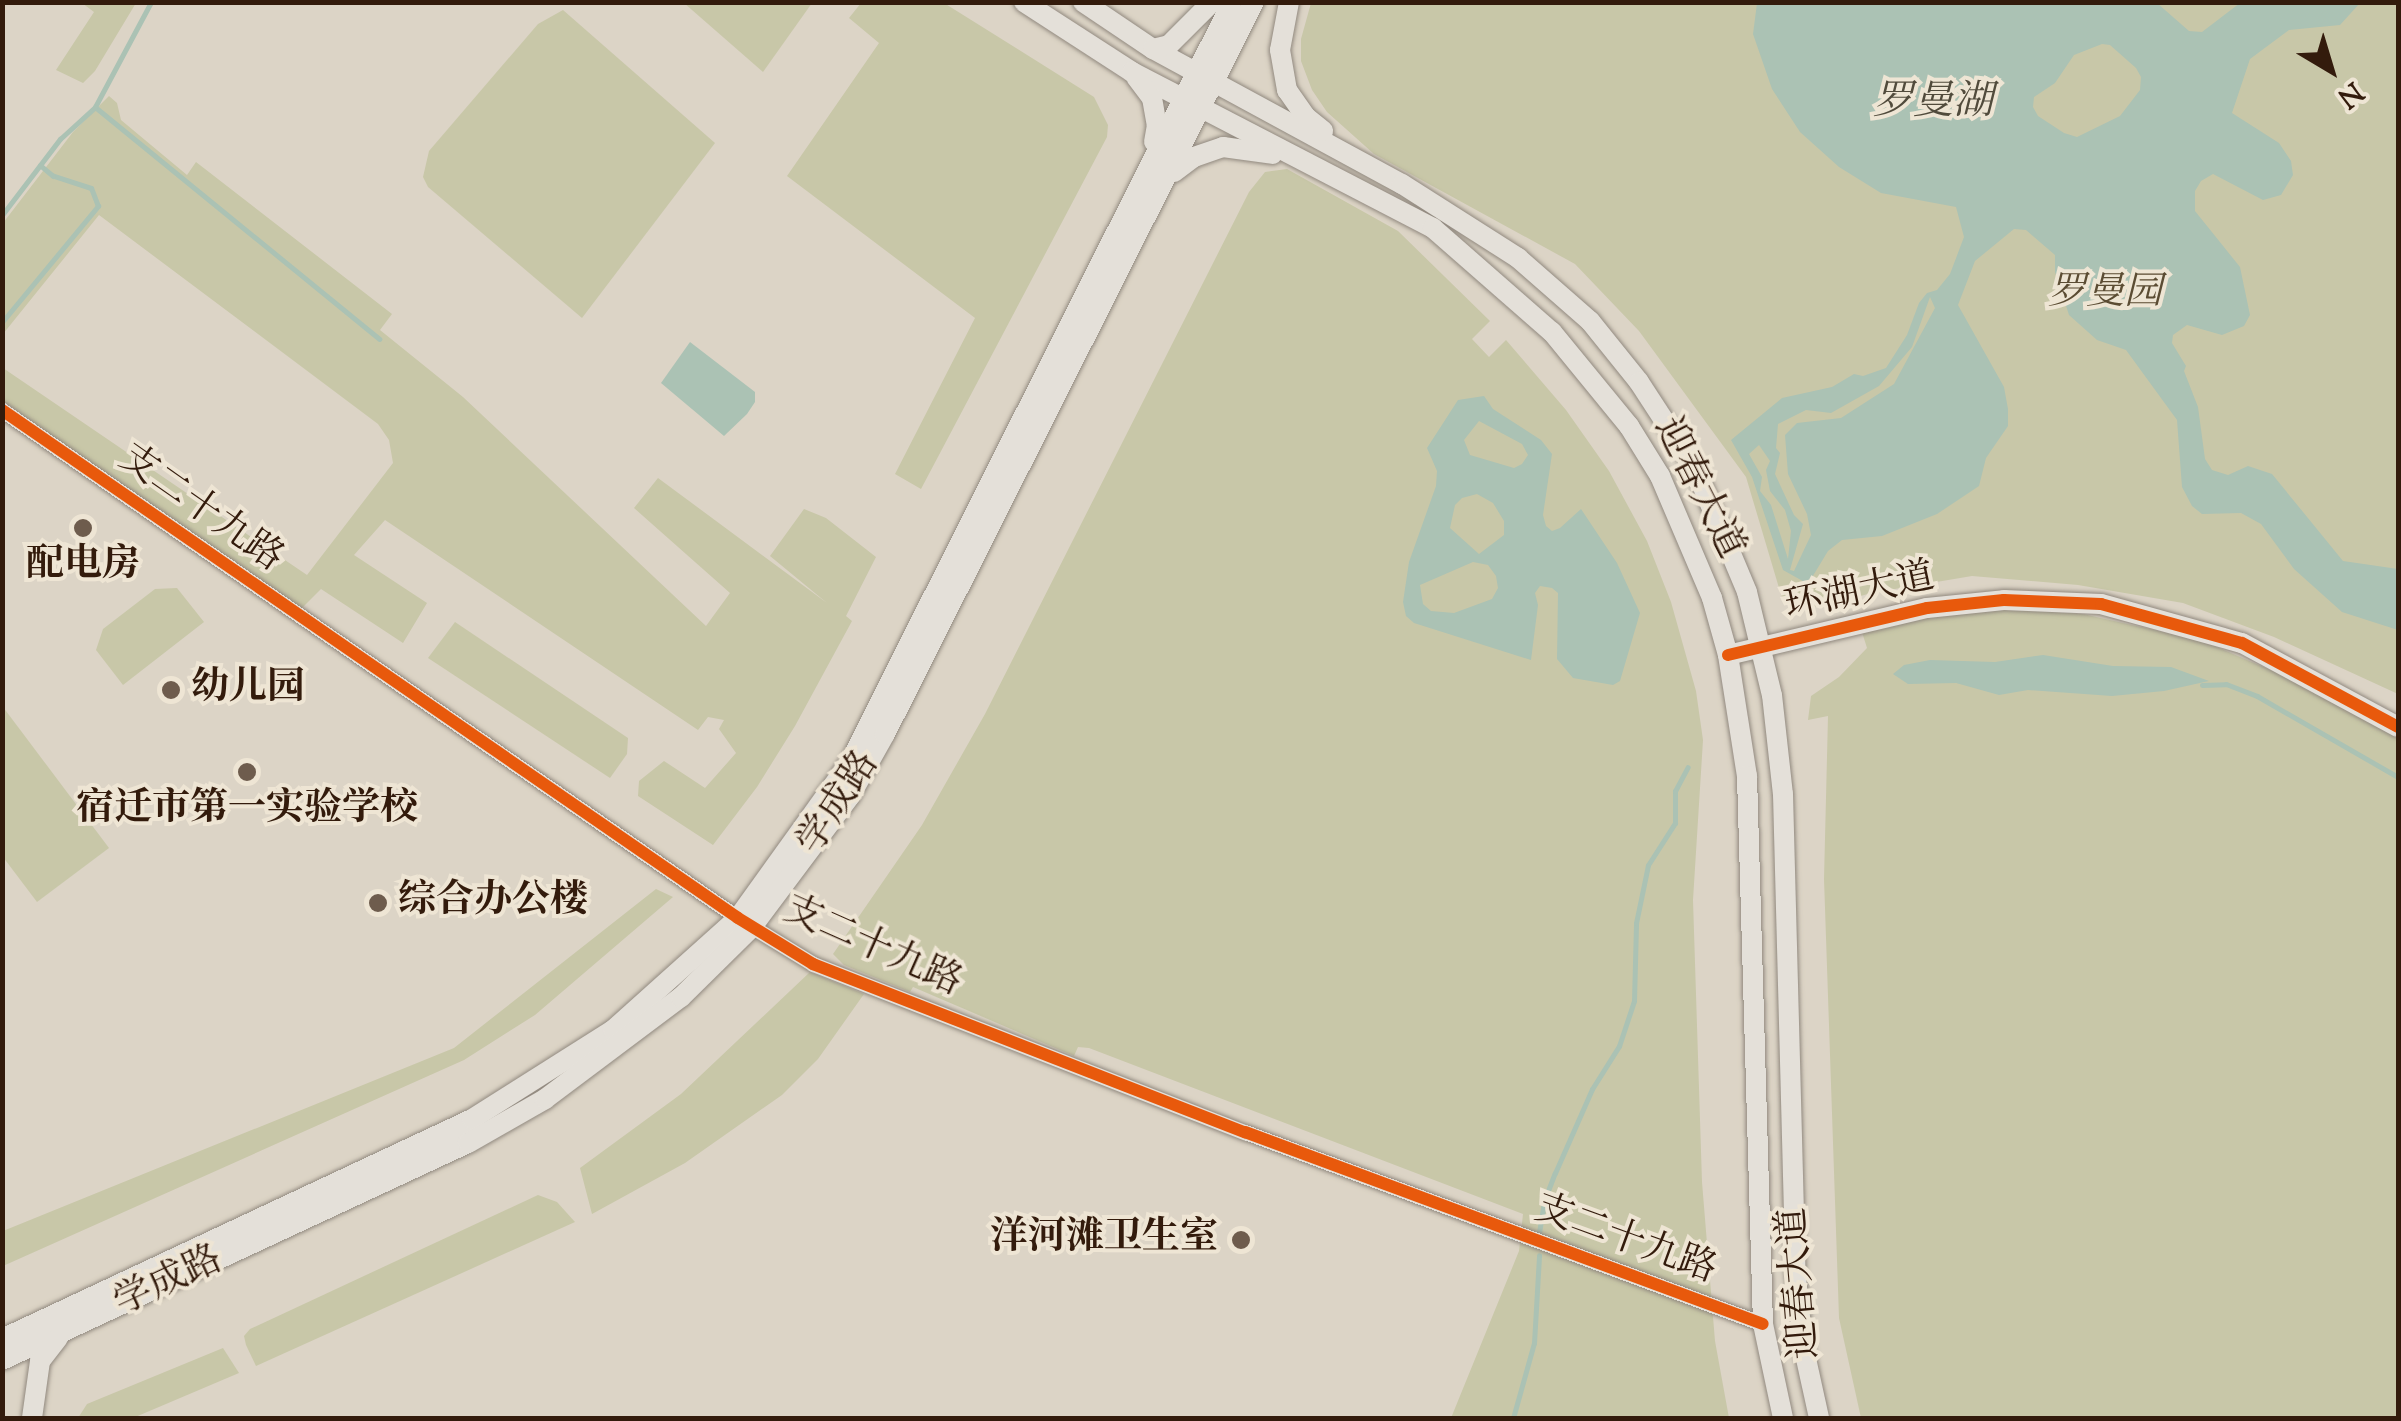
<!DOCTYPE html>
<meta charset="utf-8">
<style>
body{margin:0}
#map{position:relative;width:2401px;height:1421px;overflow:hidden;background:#dcd4c6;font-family:"Sorts Mill Goudy","Noto Serif SC",serif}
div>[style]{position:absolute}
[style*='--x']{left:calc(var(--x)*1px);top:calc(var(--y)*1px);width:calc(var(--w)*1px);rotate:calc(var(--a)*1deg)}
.green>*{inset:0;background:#c8c7a8}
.water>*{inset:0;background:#abc2b4}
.stream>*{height:5px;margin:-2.5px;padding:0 2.5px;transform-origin:2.5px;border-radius:2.5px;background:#abc2b4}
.roads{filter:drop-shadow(0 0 2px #91897f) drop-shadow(0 0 2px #91897f)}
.street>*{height:15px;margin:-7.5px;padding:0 7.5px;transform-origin:7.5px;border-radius:7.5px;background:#e4e0d9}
.secondary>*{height:20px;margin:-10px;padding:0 10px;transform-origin:10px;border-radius:10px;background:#e4e0d9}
.cycleway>*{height:12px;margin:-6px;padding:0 6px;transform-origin:6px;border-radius:6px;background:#e8590c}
.dots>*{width:28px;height:28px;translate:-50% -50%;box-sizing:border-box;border:5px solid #eee5d4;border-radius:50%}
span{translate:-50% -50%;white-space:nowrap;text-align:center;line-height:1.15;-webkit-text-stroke:8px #eee5d4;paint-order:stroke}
.park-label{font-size:38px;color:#5b4c33;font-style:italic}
.street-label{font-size:38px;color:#331b0c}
.poi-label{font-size:38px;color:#331b0c;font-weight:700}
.left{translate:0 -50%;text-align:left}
.right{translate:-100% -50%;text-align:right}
.water-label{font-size:40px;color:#514b3c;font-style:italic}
.frame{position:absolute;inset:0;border:5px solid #331b0c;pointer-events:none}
.north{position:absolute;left:2281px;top:20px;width:100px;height:100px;-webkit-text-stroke:8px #eee5d4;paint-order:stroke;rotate:142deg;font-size:28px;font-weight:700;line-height:40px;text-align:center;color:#331b0c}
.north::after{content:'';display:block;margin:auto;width:35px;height:45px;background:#331b0c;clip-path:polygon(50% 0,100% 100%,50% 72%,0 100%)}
</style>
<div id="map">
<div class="green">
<div style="clip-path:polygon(82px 3px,136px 3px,95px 71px,83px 83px,56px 70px,94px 12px)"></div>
<div style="clip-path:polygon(684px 3px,812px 3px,763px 72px)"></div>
<div style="clip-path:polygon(861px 3px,944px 3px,1094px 97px,1108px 125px,1107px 137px,921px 489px,895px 474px,975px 318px,787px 176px,879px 43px,849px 18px)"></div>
<div style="clip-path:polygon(1311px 3px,2398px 3px,2398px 694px,2274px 637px,2183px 603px,2078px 585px,1972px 576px,1871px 593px,1820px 608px,1782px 598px,1746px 477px,1639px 331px,1575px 264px,1374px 154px,1327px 112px,1312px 90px,1301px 61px,1301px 39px)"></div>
<div style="clip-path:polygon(563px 10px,715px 143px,582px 318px,428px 187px,423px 177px,429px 151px,538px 24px)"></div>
<div style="clip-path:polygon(109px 96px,117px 103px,121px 120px,187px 175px,196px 162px,392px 314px,380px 330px,463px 397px,706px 626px,730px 593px,634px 508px,658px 478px,827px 603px,770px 556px,804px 509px,826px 518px,876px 557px,846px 616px,852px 621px,795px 726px,757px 787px,713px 845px,638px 796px,639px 781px,664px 761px,705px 788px,736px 753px,719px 729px,724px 720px,708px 717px,698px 730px,385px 520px,354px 555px,427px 603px,403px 643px,321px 589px,299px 611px,3px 401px,3px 368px,307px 575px,393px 463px,389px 440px,378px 424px,99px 215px,3px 334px,3px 223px,73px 132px)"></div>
<div style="clip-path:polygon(1287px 169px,1398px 231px,1490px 321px,1472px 339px,1489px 357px,1506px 340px,1566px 410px,1609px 471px,1647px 541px,1671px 602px,1696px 691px,1703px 740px,1693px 900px,1702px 1182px,1715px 1341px,1729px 1418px,1451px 1418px,1519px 1251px,1523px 1214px,1089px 1048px,1078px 1047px,1074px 1056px,913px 987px,910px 992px,844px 965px,833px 954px,922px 825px,985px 714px,1249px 192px,1265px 172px)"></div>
<div style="clip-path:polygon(177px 588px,204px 622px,123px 685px,96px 650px,103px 629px,155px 589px)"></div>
<div style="clip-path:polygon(2009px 609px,2083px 614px,2203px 641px,2275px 672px,2398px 738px,2398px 1418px,1861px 1418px,1839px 1318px,1824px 879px,1828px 716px,1808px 720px,1811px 696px,1839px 677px,1867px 648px,1861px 629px,1951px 611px)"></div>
<div style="clip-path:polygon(455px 622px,628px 738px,627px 754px,610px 778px,428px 658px)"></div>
<div style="clip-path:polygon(3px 707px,109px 848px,37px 902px,3px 857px)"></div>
<div style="clip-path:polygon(656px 889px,673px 897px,535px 1015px,464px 1060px,3px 1266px,3px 1231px,454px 1048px)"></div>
<div style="clip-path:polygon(810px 972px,864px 994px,818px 1059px,782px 1095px,685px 1163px,592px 1214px,580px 1168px,681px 1094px)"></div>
<div style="clip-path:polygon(538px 1195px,557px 1202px,575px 1222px,256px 1366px,246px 1345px,244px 1336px,250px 1329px)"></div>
<div style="clip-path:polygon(223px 1348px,239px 1373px,133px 1418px,78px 1418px,87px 1404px)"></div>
</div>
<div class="water">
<div style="clip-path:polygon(evenodd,1757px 3px,2157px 3px,2189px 31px,2202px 32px,2240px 3px,2360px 3px,2340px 25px,2289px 30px,2250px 59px,2232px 113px,2279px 143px,2291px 161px,2293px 175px,2281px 195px,2263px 200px,2213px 174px,2201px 181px,2195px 191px,2195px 211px,2240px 267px,2250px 315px,2244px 326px,2222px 335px,2187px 325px,2173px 335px,2172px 343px,2186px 366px,2184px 371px,2198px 407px,2205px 459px,2212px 470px,2228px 475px,2248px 466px,2272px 474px,2343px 561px,2398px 569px,2398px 630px,2342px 612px,2294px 569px,2261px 524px,2241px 513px,2202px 514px,2192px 506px,2182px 487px,2177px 420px,2126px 350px,2097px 340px,2069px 315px,2055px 272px,2055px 255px,2026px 230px,2014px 229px,1975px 261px,1958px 305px,2004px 387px,2008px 409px,2008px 426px,1986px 458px,1979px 486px,1937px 514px,1882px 536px,1842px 540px,1828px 551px,1808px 584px,1783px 570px,1752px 477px,1731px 440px,1782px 398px,1832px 387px,1854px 374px,1863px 376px,1886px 368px,1907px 335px,1919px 303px,1927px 293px,1937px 290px,1950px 274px,1964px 237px,1956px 207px,1881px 193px,1839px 167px,1800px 132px,1772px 89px,1753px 34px,1757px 3px,2102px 44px,2110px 45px,2136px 68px,2141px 77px,2140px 90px,2120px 116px,2077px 137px,2064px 133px,2038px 116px,2033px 107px,2034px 97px,2055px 83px,2074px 55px,2102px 44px,1757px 3px,1930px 297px,1935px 308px,1894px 384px,1841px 418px,1797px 423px,1785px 435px,1788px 474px,1807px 514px,1811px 535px,1794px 571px,1790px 570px,1803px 524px,1794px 515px,1775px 474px,1780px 453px,1776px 448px,1778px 424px,1806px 410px,1831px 413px,1879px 386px,1912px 347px,1930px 297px,1757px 3px,1759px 445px,1770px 461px,1766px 470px,1770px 491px,1785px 510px,1791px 531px,1788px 559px,1771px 505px,1760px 491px,1762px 477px,1749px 454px,1759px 445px)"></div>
<div style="clip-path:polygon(690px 342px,755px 392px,755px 402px,747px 414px,724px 436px,661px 383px)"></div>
<div style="clip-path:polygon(evenodd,1484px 396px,1493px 409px,1541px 440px,1552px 454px,1543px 515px,1546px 526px,1552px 531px,1560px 528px,1581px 509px,1617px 563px,1640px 613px,1620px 681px,1613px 685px,1573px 678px,1557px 659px,1558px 593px,1552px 588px,1540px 586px,1535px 593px,1538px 605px,1531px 660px,1414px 623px,1406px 616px,1403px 602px,1409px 562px,1436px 486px,1437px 471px,1427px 448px,1458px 400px,1484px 396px,1479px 421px,1522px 444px,1528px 455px,1522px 464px,1514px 468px,1470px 455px,1464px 440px,1479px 421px,1484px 396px,1477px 494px,1493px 503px,1504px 521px,1504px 535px,1479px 554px,1450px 528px,1455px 505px,1462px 498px,1477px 494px,1484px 396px,1473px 562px,1488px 565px,1496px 576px,1498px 588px,1492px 599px,1454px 613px,1431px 611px,1423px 604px,1420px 585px,1473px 562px)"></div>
<div style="clip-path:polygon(2043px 655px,2113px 666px,2171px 667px,2209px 681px,2164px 691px,2112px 696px,2028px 690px,1999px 695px,1956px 683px,1908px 684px,1893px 674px,1904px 665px,1930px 660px,1995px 662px)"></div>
</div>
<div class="stream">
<div style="--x:151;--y:2;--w:119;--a:118.1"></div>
<div style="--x:95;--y:107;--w:367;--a:39.2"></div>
<div style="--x:2;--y:215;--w:96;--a:-52.7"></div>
<div style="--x:60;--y:139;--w:47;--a:-42.4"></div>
<div style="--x:2;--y:322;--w:151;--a:-50.4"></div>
<div style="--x:98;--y:206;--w:19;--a:-111"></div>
<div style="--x:91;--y:188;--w:40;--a:-162"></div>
<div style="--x:53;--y:176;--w:17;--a:-140"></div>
<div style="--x:2202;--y:685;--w:24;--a:-2"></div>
<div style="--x:2226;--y:684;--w:33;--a:21"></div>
<div style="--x:2257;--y:696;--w:163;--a:29.9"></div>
<div style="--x:1539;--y:1233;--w:32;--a:-81"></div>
<div style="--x:1544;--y:1201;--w:30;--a:-69"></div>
<div style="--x:1555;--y:1173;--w:92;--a:-66.2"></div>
<div style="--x:1592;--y:1089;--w:51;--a:-57.9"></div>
<div style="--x:1619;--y:1046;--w:47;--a:-71.6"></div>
<div style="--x:1634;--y:1001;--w:78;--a:-88.5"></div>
<div style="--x:1636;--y:923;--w:59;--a:-78.3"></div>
<div style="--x:1648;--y:865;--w:50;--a:-57.3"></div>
<div style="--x:1675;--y:823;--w:32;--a:-90"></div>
<div style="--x:1675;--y:791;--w:27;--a:-62"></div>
<div style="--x:1513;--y:1418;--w:78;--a:-74.4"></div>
<div style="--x:1534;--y:1343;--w:88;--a:-86.7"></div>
</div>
<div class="roads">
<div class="street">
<div style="--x:2;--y:410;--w:894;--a:34.61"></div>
<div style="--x:738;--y:918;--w:88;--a:31.5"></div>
<div style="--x:813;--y:964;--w:464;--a:21.3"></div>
<div style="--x:1245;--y:1132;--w:552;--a:20.34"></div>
</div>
<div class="secondary">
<div style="--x:1024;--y:2;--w:129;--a:32.9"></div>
<div style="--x:1132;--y:72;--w:339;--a:27.4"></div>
<div style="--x:1433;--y:228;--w:158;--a:41.2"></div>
<div style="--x:1552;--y:332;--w:122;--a:50.7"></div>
<div style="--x:1629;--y:426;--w:59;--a:58.2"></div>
<div style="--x:1660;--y:476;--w:133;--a:66.9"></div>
<div style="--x:1712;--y:598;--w:59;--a:74.3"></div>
<div style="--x:1728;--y:655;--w:122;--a:81.1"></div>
<div style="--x:1747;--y:776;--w:548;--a:88.33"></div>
<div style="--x:1763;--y:1324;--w:96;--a:78"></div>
<div style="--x:1083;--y:2;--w:84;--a:33.9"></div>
<div style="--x:1153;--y:49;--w:283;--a:28.5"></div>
<div style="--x:1402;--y:184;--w:138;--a:32.5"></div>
<div style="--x:1518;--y:258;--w:96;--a:41.2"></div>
<div style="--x:1590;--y:321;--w:78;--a:51.2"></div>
<div style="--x:1639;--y:382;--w:103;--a:56.9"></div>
<div style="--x:1695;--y:468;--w:134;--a:67.2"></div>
<div style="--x:1747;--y:592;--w:106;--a:76.4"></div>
<div style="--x:1772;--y:695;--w:100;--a:83.7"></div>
<div style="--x:1783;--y:794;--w:474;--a:88.5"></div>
<div style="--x:1795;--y:1268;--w:77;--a:84.1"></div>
<div style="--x:1803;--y:1345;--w:75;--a:77.6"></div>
<div style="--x:1289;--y:2;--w:49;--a:100.6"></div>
<div style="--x:1280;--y:50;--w:41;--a:80.1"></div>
<div style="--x:1287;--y:90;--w:33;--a:55"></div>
<div style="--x:1306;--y:117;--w:22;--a:39"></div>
<div style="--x:1153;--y:49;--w:16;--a:-14"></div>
<div style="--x:1169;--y:45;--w:61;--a:-45"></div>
<div style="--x:1136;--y:77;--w:26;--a:53"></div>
<div style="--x:1152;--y:98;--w:27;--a:80"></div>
<div style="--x:1157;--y:125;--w:17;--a:100"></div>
<div style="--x:1174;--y:172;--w:25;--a:-37"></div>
<div style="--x:1194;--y:157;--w:31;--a:-19"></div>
<div style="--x:1223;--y:147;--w:50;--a:8"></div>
<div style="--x:1728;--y:655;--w:204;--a:-13.3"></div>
<div style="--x:1927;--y:608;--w:77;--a:-5.9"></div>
<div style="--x:2004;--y:600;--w:97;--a:2.4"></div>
<div style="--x:2101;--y:604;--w:146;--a:15.5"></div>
<div style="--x:2242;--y:643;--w:177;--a:28.3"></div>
<div style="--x:2;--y:1339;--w:519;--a:-25.08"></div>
<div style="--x:472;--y:1119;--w:167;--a:-32.3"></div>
<div style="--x:613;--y:1030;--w:168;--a:-41.9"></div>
<div style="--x:738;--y:918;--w:192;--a:-54.3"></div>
<div style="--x:850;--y:762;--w:851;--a:-63.31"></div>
<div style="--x:2;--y:1360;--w:514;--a:-24.97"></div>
<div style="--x:468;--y:1143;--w:89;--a:-29.7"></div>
<div style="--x:545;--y:1099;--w:170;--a:-36.9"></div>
<div style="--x:681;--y:997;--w:100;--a:-44.6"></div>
<div style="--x:752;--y:927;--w:164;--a:-53.2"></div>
<div style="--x:850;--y:796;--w:71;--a:-60.6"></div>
<div style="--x:885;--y:734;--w:820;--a:-63.25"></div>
<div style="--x:32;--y:1418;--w:58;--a:-82"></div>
<div style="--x:40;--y:1361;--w:29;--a:-52"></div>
</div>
</div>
<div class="cycleway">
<div style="--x:2;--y:410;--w:894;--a:34.61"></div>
<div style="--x:738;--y:918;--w:88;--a:31.5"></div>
<div style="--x:813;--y:964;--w:464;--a:21.3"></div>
<div style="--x:1245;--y:1132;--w:552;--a:20.34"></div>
<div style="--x:1728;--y:655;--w:204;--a:-13.3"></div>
<div style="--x:1927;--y:608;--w:77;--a:-5.9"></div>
<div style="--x:2004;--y:600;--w:97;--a:2.4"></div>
<div style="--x:2101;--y:604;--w:146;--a:15.5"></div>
<div style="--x:2242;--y:643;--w:177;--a:28.3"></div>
</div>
<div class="dots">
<div style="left:83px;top:528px;background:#6e5c4d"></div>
<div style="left:171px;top:690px;background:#6e5c4d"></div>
<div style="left:247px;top:772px;background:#6e5c4d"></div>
<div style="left:378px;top:903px;background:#6e5c4d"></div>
<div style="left:1241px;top:1240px;background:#6e5c4d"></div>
</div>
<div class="park-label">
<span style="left:2105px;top:295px">罗曼园</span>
</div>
<div class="street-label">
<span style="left:1697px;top:489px;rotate:63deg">迎春大道</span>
<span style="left:200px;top:510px;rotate:35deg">支二十九路</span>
<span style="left:1860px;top:594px;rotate:-12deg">环湖大道</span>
<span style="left:840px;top:804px;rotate:-57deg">学成路</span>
<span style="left:872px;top:948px;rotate:24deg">支二十九路</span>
<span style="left:1625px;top:1241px;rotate:20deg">支二十九路</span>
<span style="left:169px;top:1283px;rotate:-25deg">学成路</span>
<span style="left:1801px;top:1283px;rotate:-95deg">迎春大道</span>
</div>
<div class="poi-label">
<span style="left:83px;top:567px">配电房</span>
<span class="left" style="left:191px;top:690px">幼儿园</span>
<span style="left:247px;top:811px">宿迁市第一实验学校</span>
<span class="left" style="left:398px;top:903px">综合办公楼</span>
<span class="right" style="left:1218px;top:1240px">洋河滩卫生室</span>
</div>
<div class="water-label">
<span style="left:1933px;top:104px">罗曼湖</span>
</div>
<div class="frame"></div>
<div class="north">N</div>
</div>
